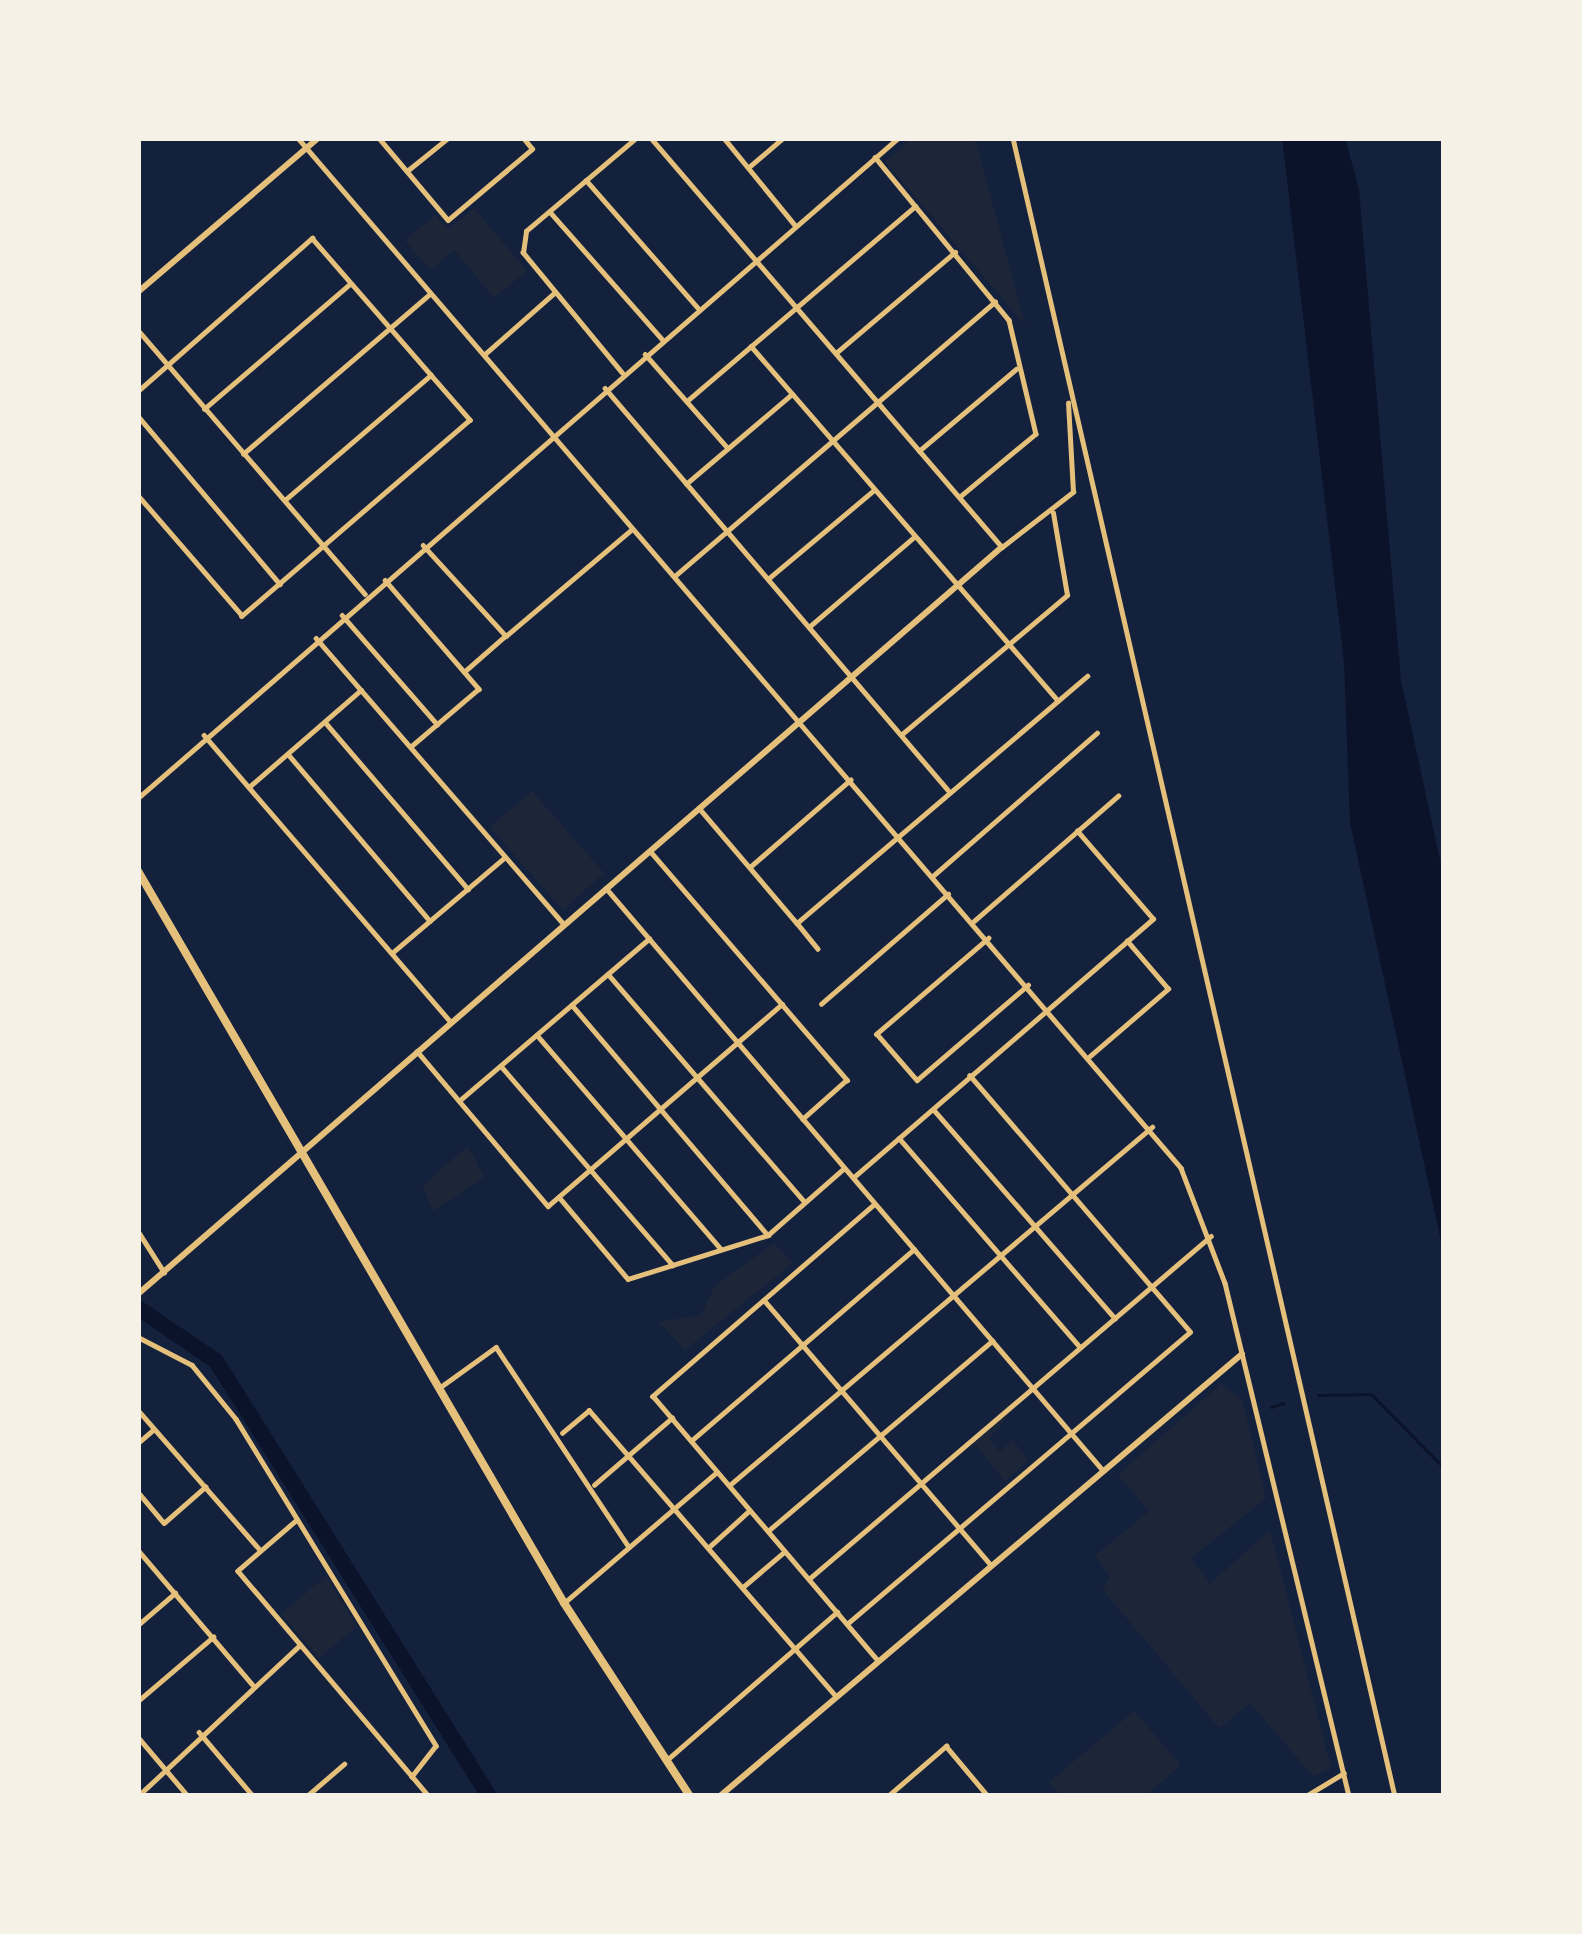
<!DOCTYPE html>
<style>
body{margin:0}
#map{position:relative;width:1582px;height:1934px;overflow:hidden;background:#14213d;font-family:"Sofia Sans Condensed",sans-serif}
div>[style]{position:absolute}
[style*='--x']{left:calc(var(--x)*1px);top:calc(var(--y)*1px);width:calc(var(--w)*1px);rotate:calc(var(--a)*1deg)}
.green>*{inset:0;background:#1d2539}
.water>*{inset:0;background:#0b132b}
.stream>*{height:3px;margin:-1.5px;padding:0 1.5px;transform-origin:1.5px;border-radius:1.5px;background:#0b132b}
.river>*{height:16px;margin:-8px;padding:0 8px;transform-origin:8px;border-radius:8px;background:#0b132b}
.minor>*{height:4.5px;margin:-2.25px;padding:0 2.25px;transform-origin:2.25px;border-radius:2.25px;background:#e5c07b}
.tertiary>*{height:6px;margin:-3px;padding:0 3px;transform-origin:3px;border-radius:3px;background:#e5c07b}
.trunk>*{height:8px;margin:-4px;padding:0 4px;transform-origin:4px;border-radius:4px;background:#e5c07b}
span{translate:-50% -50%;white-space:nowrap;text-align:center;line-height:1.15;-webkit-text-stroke:10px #f6f1e7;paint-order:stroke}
.frame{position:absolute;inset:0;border:141px solid #f6f1e7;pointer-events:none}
</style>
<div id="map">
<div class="green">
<div style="clip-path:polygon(912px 138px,975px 138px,1025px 325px,885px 162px)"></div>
<div style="clip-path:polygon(474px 208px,527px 271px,494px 298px,454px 250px,430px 270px,405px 240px,435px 215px,448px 229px)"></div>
<div style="clip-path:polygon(532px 791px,604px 873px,563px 910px,490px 827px)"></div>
<div style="clip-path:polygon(468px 1146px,484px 1177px,433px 1211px,422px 1186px)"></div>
<div style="clip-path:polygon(774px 1243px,793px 1263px,685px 1350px,659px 1322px,701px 1315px,715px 1286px)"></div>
<div style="clip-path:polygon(1221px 1384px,1242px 1399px,1266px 1498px,1191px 1558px,1210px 1584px,1270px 1530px,1331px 1768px,1313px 1776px,1250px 1703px,1219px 1728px,1103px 1590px,1110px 1577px,1095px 1556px,1149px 1511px,1118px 1475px)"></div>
<div style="clip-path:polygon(1016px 1406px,989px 1439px,999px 1452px,1013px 1440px,1028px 1460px,1005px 1481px,974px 1443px)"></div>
<div style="clip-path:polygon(326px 1576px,357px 1626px,319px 1658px,281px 1614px)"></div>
<div style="clip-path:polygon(1134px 1711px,1181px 1765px,1146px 1796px,1061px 1796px,1049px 1782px)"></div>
</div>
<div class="water">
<div style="clip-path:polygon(1282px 138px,1345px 138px,1359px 189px,1401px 680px,1444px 878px,1444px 1255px,1350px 823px,1344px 663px)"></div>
</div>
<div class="stream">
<div style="--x:1318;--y:1395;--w:53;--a:-1.1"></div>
<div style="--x:1371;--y:1394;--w:104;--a:45.4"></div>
<div style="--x:1271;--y:1407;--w:13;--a:-18"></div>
</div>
<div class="river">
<div style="--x:138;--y:1308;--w:94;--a:34.2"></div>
<div style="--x:216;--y:1361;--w:514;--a:57.89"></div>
</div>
<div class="minor">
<div style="--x:298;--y:138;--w:1357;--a:49.39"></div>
<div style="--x:1181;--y:1168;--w:123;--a:69.1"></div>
<div style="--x:1225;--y:1283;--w:528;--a:76.41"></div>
<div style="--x:379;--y:138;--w:107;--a:49.9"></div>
<div style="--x:448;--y:220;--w:110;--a:-40.2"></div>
<div style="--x:532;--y:149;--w:14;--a:-129"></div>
<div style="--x:651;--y:138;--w:539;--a:49.36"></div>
<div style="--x:1002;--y:547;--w:90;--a:-37.8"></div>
<div style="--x:1073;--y:492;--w:89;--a:-93.2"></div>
<div style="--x:724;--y:138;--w:112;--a:50.8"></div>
<div style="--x:1013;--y:138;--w:1701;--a:77.03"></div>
<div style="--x:875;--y:157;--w:211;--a:50.6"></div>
<div style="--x:1009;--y:320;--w:117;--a:76.7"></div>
<div style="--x:1036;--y:434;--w:99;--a:140.3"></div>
<div style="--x:749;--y:167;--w:45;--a:-40.5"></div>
<div style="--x:407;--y:171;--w:53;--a:-38.8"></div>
<div style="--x:586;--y:180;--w:169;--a:48.8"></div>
<div style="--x:551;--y:213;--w:168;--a:48.6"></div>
<div style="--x:138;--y:330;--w:348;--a:49.3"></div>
<div style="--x:751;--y:346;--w:469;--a:49.1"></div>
<div style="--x:836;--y:353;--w:156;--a:-40.3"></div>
<div style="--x:485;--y:354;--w:91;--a:-41.4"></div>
<div style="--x:645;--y:354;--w:125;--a:48.6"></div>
<div style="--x:622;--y:373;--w:156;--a:-129.5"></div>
<div style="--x:523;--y:253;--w:22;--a:-82"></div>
<div style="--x:526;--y:231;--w:144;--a:-40.2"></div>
<div style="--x:605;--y:388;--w:528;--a:49.53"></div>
<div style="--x:138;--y:391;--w:232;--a:-41.3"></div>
<div style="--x:312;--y:238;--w:241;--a:49"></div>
<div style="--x:470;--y:420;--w:301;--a:139.3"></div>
<div style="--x:242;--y:616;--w:159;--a:-130.9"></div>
<div style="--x:687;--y:401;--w:300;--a:-40.5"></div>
<div style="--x:204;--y:409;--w:192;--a:-40.6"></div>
<div style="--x:138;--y:416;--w:220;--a:49.8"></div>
<div style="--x:919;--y:451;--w:127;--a:-40.2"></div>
<div style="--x:243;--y:454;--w:246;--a:-40.6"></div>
<div style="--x:686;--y:484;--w:139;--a:-40.3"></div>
<div style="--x:285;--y:500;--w:192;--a:-40.6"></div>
<div style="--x:423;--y:545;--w:123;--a:47.6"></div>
<div style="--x:506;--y:636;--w:165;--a:-40.3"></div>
<div style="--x:676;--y:575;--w:420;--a:-40.6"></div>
<div style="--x:768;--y:579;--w:138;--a:-40"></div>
<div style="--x:385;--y:580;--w:144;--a:49.2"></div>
<div style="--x:479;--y:689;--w:89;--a:139.5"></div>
<div style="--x:342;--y:615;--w:145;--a:48.9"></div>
<div style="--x:809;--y:627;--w:138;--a:-40.6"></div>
<div style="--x:316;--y:638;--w:377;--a:49.1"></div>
<div style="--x:464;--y:672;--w:55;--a:-41.3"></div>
<div style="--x:325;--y:722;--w:220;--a:49.4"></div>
<div style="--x:204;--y:735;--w:377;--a:49.3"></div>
<div style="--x:901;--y:735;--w:217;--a:-40.1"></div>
<div style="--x:1067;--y:595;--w:83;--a:-99.7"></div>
<div style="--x:288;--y:754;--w:219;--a:49.6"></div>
<div style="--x:249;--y:787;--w:148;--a:-40.9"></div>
<div style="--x:138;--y:798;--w:1007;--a:-40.97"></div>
<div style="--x:699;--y:808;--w:151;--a:49.6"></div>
<div style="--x:797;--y:923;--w:381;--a:-40.4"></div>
<div style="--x:651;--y:852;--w:301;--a:49.3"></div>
<div style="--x:847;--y:1080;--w:59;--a:138.4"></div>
<div style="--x:750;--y:867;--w:133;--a:-41"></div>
<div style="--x:934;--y:875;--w:216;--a:-41.1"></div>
<div style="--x:606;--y:888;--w:763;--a:49.52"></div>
<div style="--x:974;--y:921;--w:191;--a:-41"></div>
<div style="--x:797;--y:923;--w:33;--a:51"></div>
<div style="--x:989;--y:938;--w:148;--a:139.4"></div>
<div style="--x:877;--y:1034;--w:61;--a:49"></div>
<div style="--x:917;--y:1080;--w:146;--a:-40.6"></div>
<div style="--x:392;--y:953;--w:148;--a:-40.3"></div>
<div style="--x:608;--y:974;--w:300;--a:49.2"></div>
<div style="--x:821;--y:1004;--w:168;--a:-40.9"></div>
<div style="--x:572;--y:1005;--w:302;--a:49.6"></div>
<div style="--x:537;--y:1035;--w:282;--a:49.3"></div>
<div style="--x:417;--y:1051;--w:203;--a:49.8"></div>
<div style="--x:548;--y:1206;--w:309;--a:-40.8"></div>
<div style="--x:1090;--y:1056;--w:103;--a:-40.7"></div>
<div style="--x:1168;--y:989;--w:63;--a:-130.5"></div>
<div style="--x:501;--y:1066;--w:263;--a:49.2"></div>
<div style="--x:459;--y:1101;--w:250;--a:-40.5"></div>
<div style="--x:934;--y:1110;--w:276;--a:49"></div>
<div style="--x:899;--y:1138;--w:276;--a:49.1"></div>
<div style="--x:854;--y:1177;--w:395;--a:-40.8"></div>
<div style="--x:1153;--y:919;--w:116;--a:-130.8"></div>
<div style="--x:559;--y:1197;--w:107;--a:49.9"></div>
<div style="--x:628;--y:1279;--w:147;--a:-17.4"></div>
<div style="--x:768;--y:1235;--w:100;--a:-41.3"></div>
<div style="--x:875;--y:1204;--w:294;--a:139.1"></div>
<div style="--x:653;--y:1396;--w:347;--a:49.6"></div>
<div style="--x:138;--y:1231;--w:49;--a:57.6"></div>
<div style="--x:764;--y:1300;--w:348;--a:49.4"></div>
<div style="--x:138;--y:1337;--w:61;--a:27.4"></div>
<div style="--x:192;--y:1365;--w:70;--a:50.8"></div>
<div style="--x:236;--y:1419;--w:383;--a:58.5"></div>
<div style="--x:436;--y:1746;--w:39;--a:128"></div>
<div style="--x:439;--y:1388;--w:70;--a:-35.7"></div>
<div style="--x:496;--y:1347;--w:240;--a:56.4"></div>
<div style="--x:138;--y:1410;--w:186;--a:48.9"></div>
<div style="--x:562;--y:1433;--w:35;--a:-40"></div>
<div style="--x:589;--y:1410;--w:378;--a:49.2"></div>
<div style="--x:691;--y:1441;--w:294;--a:-40.7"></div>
<div style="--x:138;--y:1443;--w:21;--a:-41"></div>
<div style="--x:731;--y:1484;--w:552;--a:-40.3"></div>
<div style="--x:594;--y:1485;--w:103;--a:-40.7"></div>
<div style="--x:138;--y:1492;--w:40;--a:50"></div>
<div style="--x:164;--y:1523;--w:55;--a:-41.3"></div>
<div style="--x:297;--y:1520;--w:78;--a:139.2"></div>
<div style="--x:238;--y:1571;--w:295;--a:49.7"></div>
<div style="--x:768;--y:1531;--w:294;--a:-40.3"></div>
<div style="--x:708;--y:1548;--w:55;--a:-42.1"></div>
<div style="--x:138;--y:1550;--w:177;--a:49.6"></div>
<div style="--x:809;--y:1579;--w:528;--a:-40.47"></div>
<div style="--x:743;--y:1587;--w:54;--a:-40.5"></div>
<div style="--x:564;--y:1603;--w:201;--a:-40.6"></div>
<div style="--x:847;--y:1624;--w:450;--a:-40.4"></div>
<div style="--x:1190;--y:1332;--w:338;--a:-130.7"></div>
<div style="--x:138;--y:1625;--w:49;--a:-40.9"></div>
<div style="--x:138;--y:1701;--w:99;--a:-40.5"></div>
<div style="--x:199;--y:1732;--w:84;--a:49.8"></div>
<div style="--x:138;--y:1737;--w:77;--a:49.7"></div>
<div style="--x:668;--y:1759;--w:224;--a:-41"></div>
<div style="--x:138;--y:1796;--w:221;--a:-43"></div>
<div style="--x:307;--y:1796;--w:49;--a:-40.9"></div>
<div style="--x:888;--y:1796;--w:77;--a:-40.8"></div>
<div style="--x:946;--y:1746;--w:65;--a:50"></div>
<div style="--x:1306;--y:1796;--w:44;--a:-31.2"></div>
</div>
<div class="tertiary">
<div style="--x:138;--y:292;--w:237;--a:-40.5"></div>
<div style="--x:138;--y:1294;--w:1142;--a:-40.85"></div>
<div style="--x:720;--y:1796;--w:684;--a:-40.26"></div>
</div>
<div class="trunk">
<div style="--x:138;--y:871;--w:847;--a:59.8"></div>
<div style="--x:564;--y:1603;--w:230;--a:56.9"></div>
</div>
<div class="frame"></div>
</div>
